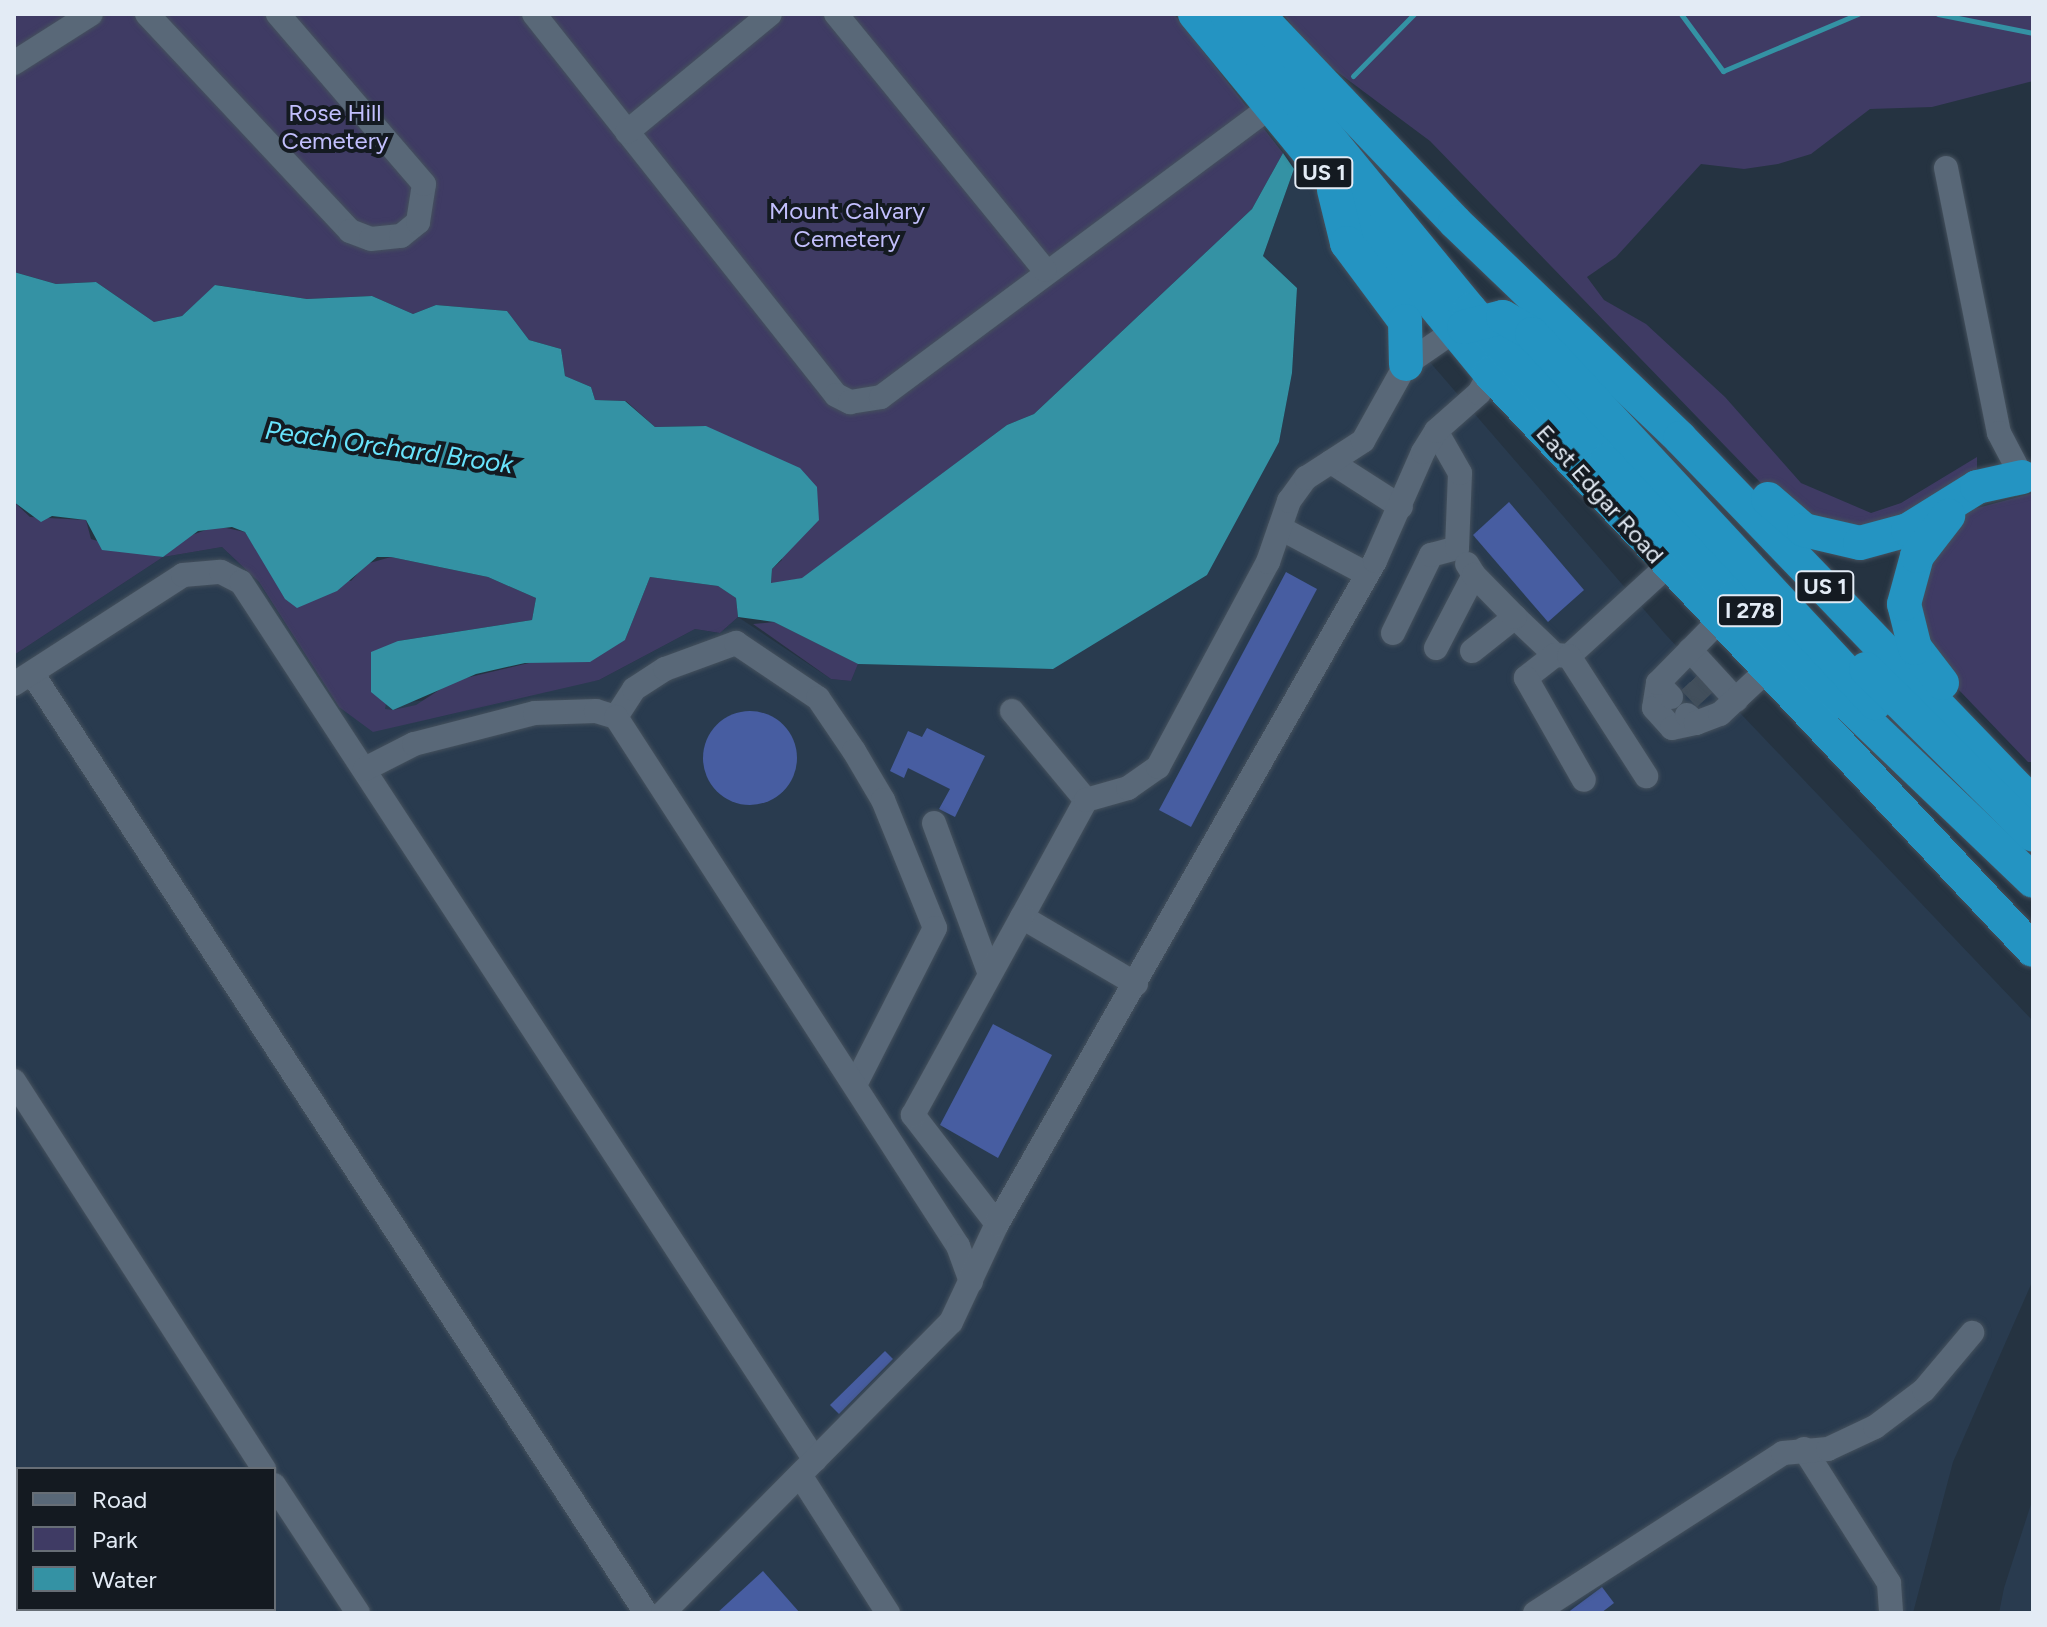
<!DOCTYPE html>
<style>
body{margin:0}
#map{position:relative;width:2047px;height:1627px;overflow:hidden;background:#253341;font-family:Figtree,sans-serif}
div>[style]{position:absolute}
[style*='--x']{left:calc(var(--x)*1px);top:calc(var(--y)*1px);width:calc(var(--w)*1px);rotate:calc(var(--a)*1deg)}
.built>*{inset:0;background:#293b4f}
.green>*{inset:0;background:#3f3b64}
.water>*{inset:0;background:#3492a4}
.stream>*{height:5px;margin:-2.5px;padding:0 2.5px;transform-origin:2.5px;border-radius:2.5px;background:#3492a4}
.building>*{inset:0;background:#475da1}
.round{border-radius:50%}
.minor-tunnel>*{height:24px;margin-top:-12px;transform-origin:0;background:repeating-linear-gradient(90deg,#424f5c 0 24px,transparent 0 36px)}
.roads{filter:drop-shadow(0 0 2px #45515d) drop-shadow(0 0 2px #45515d)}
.minor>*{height:24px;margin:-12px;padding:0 12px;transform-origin:12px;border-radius:12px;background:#596878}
.highway>*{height:34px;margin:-17px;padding:0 17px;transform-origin:17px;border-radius:17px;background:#2494c2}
span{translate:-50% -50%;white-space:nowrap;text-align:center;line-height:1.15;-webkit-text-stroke:8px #141a21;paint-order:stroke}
.shield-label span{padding:2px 6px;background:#141a21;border:2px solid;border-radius:6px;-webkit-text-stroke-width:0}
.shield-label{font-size:22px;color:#e3ebf5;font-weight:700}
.park-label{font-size:24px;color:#c2bffd}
.street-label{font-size:24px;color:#e3ebf5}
.water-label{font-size:26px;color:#68e3fc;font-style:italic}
.frame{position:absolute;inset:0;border:16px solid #e3ebf5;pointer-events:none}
.legend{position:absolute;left:16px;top:1467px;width:260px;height:144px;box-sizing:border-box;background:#141a21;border:2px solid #676e76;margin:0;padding:10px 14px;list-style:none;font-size:24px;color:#e3ebf5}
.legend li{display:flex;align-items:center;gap:16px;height:40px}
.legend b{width:40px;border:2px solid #676e76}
</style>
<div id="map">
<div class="built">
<div style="clip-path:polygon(evenodd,1294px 169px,1321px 197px,1384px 309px,1666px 635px,2033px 1021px,2033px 1280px,1953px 1462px,1913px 1613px,14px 1613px,14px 655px,163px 557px,222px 547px,259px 582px,339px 707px,524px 693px,599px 680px,695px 629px,720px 633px,738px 617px,831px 679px,851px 681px,858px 664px,1053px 669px,1279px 442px,1292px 373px,1297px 288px,1263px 256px,1294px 169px,18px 1469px,274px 1469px,274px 1609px,18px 1609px,18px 1469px)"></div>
<div style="clip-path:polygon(2033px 1498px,2033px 1613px,1999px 1613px,2004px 1588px)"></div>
</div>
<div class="green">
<div style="clip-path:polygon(14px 14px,1174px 14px,1283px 153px,1252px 209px,1034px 414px,1007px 425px,803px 578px,771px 584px,772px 569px,782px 560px,706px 426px,655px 427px,626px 401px,595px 400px,591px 387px,565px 376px,561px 349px,529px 340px,507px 311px,436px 305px,413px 314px,372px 296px,307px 299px,216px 285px,182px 316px,154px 322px,96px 282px,56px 284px,14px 272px)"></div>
<div style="clip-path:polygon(1283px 14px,2033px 14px,2033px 81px,1932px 107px,1870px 109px,1811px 154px,1778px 164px,1744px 169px,1701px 164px,1616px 257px,1587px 277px,1604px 300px,1646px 324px,1725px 397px,1801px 483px,1871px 513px,1901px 503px,1977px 457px,1977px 487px,1887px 538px,1790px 513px,1430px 141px,1316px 56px)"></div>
<div style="clip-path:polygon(2033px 493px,2033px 762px,2028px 762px,1933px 663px,1918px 633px,1922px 567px,1966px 511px)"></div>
<div style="clip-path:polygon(14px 502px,30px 517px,86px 520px,91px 539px,136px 553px,163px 557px,189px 536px,217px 526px,245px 532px,261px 557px,351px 581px,366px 564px,391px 557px,488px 577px,536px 598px,532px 620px,398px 641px,385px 709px,393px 710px,416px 705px,453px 681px,625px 640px,650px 577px,718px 586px,736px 598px,738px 617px,720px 633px,695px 629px,599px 680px,373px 732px,339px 707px,259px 582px,222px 547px,163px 557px,14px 655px)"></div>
<div style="clip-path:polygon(774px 622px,858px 664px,851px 681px,831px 679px,753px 624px)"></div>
</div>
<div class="water">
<div style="clip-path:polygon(1283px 153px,1294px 169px,1263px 256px,1297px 288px,1292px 373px,1279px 442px,1207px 575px,1053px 669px,858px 664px,774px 622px,738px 617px,736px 598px,718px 586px,650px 577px,625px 640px,590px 662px,525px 663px,476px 674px,393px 710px,371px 692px,371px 652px,398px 641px,532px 620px,536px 598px,488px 577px,391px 557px,377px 557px,337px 591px,297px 608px,285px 599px,245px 532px,232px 527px,198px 531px,163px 557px,102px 550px,86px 520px,52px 516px,41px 522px,14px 502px,14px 272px,56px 284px,96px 282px,154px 322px,182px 316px,215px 285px,307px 299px,372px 296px,413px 314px,436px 305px,507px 311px,529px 340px,561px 349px,565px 376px,591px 387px,595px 400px,625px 401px,655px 427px,706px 426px,800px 468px,817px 487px,819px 520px,772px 569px,771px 583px,802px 578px,1007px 425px,1034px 414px,1252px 209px)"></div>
</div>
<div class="stream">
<div style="--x:1681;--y:14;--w:71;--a:53.6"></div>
<div style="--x:1723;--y:71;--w:147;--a:-22.9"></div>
<div style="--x:1938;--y:14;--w:97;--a:11.3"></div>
<div style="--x:1353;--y:76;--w:87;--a:-45.5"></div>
</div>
<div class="building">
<div style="clip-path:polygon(1509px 502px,1584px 590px,1548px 622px,1473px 535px)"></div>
<div style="clip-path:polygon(1286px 572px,1317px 589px,1191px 827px,1159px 810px)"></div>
<div class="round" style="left:703px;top:711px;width:94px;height:94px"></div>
<div style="clip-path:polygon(927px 728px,985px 756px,955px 817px,939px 809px,950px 789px,908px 768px,904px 778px,890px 771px,908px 731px,922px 737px)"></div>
<div style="clip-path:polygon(993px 1024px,1052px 1055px,998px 1158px,940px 1125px)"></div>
<div style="clip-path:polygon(885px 1351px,893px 1359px,839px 1414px,830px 1405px)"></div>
<div style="clip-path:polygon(763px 1571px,800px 1613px,717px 1613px)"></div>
<div style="clip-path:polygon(1602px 1587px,1614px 1603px,1601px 1613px,1567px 1613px)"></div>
</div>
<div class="minor-tunnel">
<div style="--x:1690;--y:682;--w:23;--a:47"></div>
</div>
<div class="roads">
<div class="minor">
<div style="--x:147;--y:14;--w:297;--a:46.9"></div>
<div style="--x:350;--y:231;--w:22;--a:21"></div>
<div style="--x:371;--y:239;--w:30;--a:-6"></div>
<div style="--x:401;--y:236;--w:22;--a:-39"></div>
<div style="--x:418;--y:222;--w:38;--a:-81"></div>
<div style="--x:424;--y:184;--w:224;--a:-130.7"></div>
<div style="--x:534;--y:14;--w:486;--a:51.6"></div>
<div style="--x:836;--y:395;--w:16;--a:27"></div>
<div style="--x:850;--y:402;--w:31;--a:-9"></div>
<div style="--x:881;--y:397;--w:484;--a:-36.7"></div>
<div style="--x:836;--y:14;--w:330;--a:50.8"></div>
<div style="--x:14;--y:63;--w:91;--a:-32.5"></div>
<div style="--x:627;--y:132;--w:185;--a:-39.5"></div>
<div style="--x:1946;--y:168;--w:270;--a:78.7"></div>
<div style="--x:1999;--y:433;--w:50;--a:62.4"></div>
<div style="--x:2022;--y:477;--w:11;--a:-10"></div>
<div style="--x:1331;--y:462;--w:83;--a:32.7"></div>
<div style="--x:1280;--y:528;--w:98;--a:27.9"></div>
<div style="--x:1515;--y:617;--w:55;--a:43.5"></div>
<div style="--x:1555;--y:655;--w:14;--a:4"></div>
<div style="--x:1569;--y:656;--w:132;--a:-42.5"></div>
<div style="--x:1393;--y:633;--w:87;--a:-64"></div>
<div style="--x:1431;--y:555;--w:27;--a:-15"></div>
<div style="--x:1457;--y:548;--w:75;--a:-87.7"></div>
<div style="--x:1460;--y:473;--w:48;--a:-119.7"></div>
<div style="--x:1436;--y:648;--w:82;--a:-62.5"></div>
<div style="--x:1474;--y:575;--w:13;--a:-122"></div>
<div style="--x:1690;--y:650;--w:68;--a:47.4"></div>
<div style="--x:1472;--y:651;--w:55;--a:-38.3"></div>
<div style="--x:1515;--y:617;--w:59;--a:-134.3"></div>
<div style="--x:1555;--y:655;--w:37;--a:142"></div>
<div style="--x:1526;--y:678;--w:117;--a:60.4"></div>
<div style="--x:1569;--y:656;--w:143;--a:57.3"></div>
<div style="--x:32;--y:673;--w:1123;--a:56.85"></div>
<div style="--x:1658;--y:683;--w:25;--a:99"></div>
<div style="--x:1654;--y:708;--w:27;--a:48"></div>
<div style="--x:1672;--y:728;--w:25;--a:-12"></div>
<div style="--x:14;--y:684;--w:201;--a:-32.8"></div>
<div style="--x:183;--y:575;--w:38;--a:-5"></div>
<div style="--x:221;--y:572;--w:22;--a:27"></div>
<div style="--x:241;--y:582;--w:1049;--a:56.83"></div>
<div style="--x:1671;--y:697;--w:19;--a:-133"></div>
<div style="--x:1658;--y:683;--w:87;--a:-45.5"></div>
<div style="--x:1012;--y:711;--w:116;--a:50.3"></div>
<div style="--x:1687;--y:715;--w:12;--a:42"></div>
<div style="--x:1696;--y:723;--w:26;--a:-21"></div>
<div style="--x:1720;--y:714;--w:63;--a:-43.1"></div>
<div style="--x:616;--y:717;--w:33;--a:-57"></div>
<div style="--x:634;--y:689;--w:37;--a:-33"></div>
<div style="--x:665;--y:669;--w:76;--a:-20.1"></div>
<div style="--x:736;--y:643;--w:99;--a:33.9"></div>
<div style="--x:818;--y:698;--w:64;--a:55.8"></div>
<div style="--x:854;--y:751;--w:57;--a:59.4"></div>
<div style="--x:883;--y:800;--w:138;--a:67.9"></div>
<div style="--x:935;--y:928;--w:176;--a:117"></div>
<div style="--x:365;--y:769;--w:55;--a:-27"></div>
<div style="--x:414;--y:744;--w:125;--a:-14.4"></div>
<div style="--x:535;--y:713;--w:61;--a:-1.9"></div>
<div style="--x:596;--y:711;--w:21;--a:17"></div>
<div style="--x:616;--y:717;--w:630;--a:57.12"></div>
<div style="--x:958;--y:1246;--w:38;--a:70"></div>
<div style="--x:934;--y:823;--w:161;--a:69.7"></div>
<div style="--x:1136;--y:984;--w:132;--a:-149.6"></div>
<div style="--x:1022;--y:917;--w:133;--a:-61.3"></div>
<div style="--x:1086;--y:800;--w:44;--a:-15.9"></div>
<div style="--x:1128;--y:788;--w:37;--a:-35"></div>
<div style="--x:1158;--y:767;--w:233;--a:-61.8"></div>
<div style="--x:1268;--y:562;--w:65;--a:-71"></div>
<div style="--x:1289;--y:501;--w:29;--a:-54"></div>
<div style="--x:1306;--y:478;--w:68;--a:-33"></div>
<div style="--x:1363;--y:441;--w:88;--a:-60.8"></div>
<div style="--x:1406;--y:364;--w:58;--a:-34.5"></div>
<div style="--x:14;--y:1081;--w:462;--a:57.2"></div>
<div style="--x:997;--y:1224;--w:138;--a:-127.6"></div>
<div style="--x:913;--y:1115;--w:226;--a:-61.2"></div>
<div style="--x:1804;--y:1449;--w:159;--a:57.6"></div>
<div style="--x:1889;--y:1583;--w:30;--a:86"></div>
<div style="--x:800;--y:1475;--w:164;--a:57.5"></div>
<div style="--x:274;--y:1485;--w:153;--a:56.7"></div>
<div style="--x:663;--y:1613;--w:409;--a:-45.3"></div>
<div style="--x:951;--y:1322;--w:108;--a:-64.9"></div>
<div style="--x:997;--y:1224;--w:763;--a:-60.31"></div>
<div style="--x:1375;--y:561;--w:119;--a:-66.2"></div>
<div style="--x:1423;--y:452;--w:25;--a:-58"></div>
<div style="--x:1436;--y:431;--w:57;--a:-41.5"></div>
<div style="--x:1479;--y:393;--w:35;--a:-61"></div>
<div style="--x:1535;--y:1613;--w:295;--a:-32.8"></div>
<div style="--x:1783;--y:1453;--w:45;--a:-5.1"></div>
<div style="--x:1828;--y:1449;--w:52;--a:-25.1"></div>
<div style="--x:1875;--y:1427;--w:61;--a:-37.1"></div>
<div style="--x:1924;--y:1390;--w:75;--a:-49.9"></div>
</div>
<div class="highway">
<div style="--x:1195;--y:14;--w:465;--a:50.6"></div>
<div style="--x:1490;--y:373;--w:792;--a:46.74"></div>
<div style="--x:1227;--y:14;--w:383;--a:50.6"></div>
<div style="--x:1470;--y:310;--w:203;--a:48"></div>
<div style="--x:1606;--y:461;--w:187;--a:46.3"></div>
<div style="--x:1735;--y:596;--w:412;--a:43.7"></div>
<div style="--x:1257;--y:14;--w:287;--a:46.4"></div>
<div style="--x:1455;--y:222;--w:312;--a:43.8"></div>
<div style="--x:1680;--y:438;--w:508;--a:46.04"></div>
<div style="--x:1334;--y:190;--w:55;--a:76.2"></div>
<div style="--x:1347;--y:243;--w:97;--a:53.4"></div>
<div style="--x:1405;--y:321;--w:43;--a:88.7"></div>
<div style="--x:1464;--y:327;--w:40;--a:-14.4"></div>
<div style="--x:1503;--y:317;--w:34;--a:30"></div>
<div style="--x:1532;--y:334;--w:504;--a:47.09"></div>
<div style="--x:1768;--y:499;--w:48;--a:40.7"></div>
<div style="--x:1804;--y:530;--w:57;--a:13.1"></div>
<div style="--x:1860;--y:543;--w:50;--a:-15.2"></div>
<div style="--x:1908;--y:530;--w:81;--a:-31.9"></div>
<div style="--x:1977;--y:487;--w:46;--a:-12.5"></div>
<div style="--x:1866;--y:669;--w:235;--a:44.8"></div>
<div style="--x:1942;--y:683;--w:44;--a:-127.6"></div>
<div style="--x:1915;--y:648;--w:45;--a:-104"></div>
<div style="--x:1904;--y:604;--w:50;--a:-74.8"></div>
<div style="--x:1917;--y:556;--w:51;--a:-52.2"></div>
</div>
</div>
<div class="shield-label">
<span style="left:1324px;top:173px">US 1</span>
<span style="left:1825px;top:587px">US 1</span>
<span style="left:1750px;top:611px">I 278</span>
</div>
<div class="park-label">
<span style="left:335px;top:127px">Rose Hill<br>Cemetery</span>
<span style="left:847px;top:225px">Mount Calvary<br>Cemetery</span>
</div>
<div class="street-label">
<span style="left:1600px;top:494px;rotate:48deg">East Edgar Road</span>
</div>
<div class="water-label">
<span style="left:389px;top:448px;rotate:8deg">Peach Orchard Brook</span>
</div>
<div class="frame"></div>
<ul class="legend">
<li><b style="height:10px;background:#596878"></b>Road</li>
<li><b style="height:22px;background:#3f3b64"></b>Park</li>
<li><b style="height:22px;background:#3492a4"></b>Water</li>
</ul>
</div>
